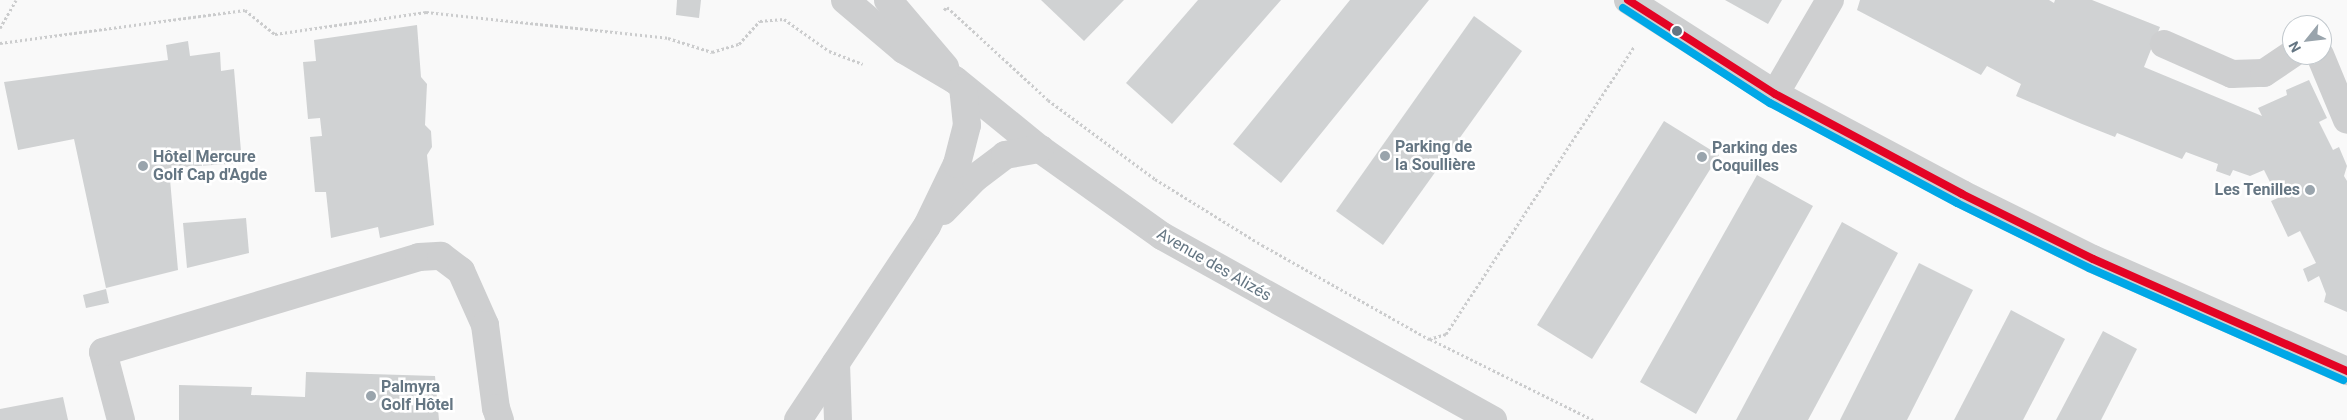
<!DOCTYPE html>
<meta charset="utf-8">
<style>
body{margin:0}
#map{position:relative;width:2347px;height:420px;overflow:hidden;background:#f9f9f9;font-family:Roboto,sans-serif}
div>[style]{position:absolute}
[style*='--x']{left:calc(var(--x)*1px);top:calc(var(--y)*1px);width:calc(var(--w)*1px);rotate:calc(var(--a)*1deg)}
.building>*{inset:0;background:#d0d2d3}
.path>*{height:3px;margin-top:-1.5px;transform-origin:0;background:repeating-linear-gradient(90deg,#cbcccd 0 2.5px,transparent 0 5px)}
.minor>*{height:28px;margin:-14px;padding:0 14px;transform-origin:14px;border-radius:14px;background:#cecfd0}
.bus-1>*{height:8px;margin:-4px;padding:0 4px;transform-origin:4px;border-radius:4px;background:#e40324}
.bus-2>*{height:8px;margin:-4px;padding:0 4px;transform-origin:4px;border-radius:4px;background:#00a8e7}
.dots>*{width:14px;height:14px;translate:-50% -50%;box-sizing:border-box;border:2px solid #fff;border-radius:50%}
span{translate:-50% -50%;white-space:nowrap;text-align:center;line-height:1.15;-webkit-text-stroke:5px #fff;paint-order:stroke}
.poi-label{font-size:16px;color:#657683;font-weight:700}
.left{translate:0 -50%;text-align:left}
.right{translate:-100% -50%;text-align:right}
.street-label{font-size:16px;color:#657683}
.north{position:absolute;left:2282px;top:15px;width:50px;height:50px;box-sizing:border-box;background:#fff;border:1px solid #c1c8cd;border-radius:50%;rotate:241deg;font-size:14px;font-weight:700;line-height:20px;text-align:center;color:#657683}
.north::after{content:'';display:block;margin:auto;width:18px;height:22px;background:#99a4ac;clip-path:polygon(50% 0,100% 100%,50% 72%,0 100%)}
</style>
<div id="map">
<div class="building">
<div style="clip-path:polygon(677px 0,701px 0,699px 18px,676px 15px)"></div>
<div style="clip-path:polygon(1041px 0,1124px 0,1084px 41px)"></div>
<div style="clip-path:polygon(1198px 0,1281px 0,1172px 124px,1126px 83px)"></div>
<div style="clip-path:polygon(1350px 0,1429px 0,1281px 183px,1233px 144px)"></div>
<div style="clip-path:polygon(1725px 0,1782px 0,1768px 24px)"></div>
<div style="clip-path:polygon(1860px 0,2049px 0,2054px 3px,2055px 0,2092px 0,2160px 27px,2144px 67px,2262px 116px,2258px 108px,2287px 95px,2286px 90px,2309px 80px,2327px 118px,2319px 122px,2333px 150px,2339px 147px,2347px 166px,2344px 176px,2347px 181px,2347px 312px,2324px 302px,2326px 294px,2319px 276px,2308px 282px,2303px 269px,2316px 263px,2300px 231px,2288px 237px,2271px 201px,2278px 198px,2264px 170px,2250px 176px,2233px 170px,2230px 176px,2216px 171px,2218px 164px,2186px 152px,2182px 159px,2117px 133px,2115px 137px,2082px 124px,2016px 96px,2021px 84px,1987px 66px,1981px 75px,1857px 10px)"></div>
<div style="clip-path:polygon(1474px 16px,1522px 51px,1383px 245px,1336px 211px)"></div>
<div style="clip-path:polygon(417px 25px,421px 77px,427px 84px,425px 125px,431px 131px,432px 147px,427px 155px,434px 225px,380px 238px,378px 227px,331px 238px,326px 192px,315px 192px,310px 137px,322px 136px,320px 118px,308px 119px,303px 62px,316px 61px,314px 40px)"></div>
<div style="clip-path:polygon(188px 41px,190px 56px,220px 52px,221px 71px,234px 69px,242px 163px,169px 168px,178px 270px,106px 288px,74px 139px,18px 150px,4px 82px,168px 60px,166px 45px)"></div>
<div style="clip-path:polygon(1664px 121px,1719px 155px,1592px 359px,1537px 325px)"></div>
<div style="clip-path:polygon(1757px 175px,1813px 206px,1696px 414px,1640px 382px)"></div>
<div style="clip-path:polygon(246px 218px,249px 253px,187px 268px,183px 223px)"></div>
<div style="clip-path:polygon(1842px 222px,1898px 253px,1808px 420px,1736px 420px)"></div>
<div style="clip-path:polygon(1919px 263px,1973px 290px,1907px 420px,1840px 420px)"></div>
<div style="clip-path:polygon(106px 289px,109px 303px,86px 308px,83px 295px)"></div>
<div style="clip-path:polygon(2011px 310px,2065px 339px,2023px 420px,1954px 420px)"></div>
<div style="clip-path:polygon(2103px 331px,2137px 349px,2101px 420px,2056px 420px)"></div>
<div style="clip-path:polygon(306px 372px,435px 376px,439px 420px,179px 420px,179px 385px,252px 387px,251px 395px,305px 397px)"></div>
<div style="clip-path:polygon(63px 397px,68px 420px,0 420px,0 409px)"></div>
</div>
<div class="path">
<div style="--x:944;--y:10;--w:4;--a:-45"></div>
<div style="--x:947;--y:7;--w:137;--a:42.6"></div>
<div style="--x:1048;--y:100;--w:133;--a:36.4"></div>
<div style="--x:1155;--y:179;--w:126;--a:31.7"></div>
<div style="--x:1262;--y:245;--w:192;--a:29.4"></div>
<div style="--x:1429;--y:339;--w:18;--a:-16"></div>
<div style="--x:1446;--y:334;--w:343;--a:-56.8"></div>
<div style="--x:0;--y:28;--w:32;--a:-60"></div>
<div style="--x:0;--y:43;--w:247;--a:-7.7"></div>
<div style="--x:245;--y:10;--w:38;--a:39"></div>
<div style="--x:275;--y:34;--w:153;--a:-8.3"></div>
<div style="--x:426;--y:12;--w:243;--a:6.1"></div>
<div style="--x:668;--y:38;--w:46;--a:17.7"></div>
<div style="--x:712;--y:52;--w:28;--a:-17"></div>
<div style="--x:739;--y:44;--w:31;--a:-48"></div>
<div style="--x:760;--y:21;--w:24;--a:-5"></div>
<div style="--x:784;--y:19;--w:55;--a:35.4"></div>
<div style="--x:829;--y:51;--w:36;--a:21"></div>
<div style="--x:1430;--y:339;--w:182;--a:26.4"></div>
</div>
<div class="minor">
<div style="--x:845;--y:0;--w:77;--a:40.3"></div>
<div style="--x:904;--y:50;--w:59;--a:30.5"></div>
<div style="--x:955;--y:80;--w:109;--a:39.1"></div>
<div style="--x:1040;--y:149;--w:150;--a:35.5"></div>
<div style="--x:1162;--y:236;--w:379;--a:29.1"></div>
<div style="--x:888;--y:0;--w:88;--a:49.6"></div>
<div style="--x:1628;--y:0;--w:174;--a:32.6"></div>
<div style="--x:1775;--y:94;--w:212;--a:28.1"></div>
<div style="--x:1962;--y:194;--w:146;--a:26.4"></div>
<div style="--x:2093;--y:259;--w:278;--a:23.8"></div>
<div style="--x:2164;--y:44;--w:74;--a:23.8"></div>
<div style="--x:2232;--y:74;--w:32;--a:-2"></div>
<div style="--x:2264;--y:73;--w:34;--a:-34"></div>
<div style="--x:2320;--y:55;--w:70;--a:67.4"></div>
<div style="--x:1775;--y:94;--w:109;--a:-59.7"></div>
<div style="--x:943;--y:211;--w:46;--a:-45.9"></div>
<div style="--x:975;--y:178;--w:38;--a:-37"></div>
<div style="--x:1005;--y:155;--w:36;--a:-10"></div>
<div style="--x:836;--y:363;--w:57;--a:88"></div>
<div style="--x:121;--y:420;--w:70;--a:-104.8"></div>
<div style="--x:103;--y:352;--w:330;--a:-16.7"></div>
<div style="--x:419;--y:257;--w:22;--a:-3"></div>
<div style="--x:441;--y:256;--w:25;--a:37"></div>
<div style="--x:461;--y:271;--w:59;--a:66"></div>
<div style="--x:485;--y:325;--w:84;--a:82.5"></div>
<div style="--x:496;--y:408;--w:13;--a:72"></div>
<div style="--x:798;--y:420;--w:233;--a:-56.4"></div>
<div style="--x:927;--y:226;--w:69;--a:-64.2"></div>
<div style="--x:957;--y:164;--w:40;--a:-75.6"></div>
<div style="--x:967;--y:125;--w:37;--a:-96"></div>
</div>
<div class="bus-1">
<div style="--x:1628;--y:0;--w:174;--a:32.6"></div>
<div style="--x:1775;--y:94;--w:212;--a:28.1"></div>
<div style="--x:1962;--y:194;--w:146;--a:26.4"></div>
<div style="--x:2093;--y:259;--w:278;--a:23.8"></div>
</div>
<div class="bus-2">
<div style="--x:1623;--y:8;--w:175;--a:32.9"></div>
<div style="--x:1770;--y:103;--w:212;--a:28.1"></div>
<div style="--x:1957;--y:203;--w:147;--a:26.2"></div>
<div style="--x:2089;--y:268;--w:278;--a:23.8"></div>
</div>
<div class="dots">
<div style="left:1677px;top:31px;background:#657683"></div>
<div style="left:1385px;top:156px;background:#99a4ac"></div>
<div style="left:1702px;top:157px;background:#99a4ac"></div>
<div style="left:143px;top:166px;background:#99a4ac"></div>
<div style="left:2310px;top:190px;background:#99a4ac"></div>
<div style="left:371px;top:396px;background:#99a4ac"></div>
</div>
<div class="poi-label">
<span class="left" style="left:1395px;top:156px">Parking de<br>la Soullière</span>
<span class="left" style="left:1712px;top:157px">Parking des<br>Coquilles</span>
<span class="left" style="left:153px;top:166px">Hôtel Mercure<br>Golf Cap d'Agde</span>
<span class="right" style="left:2300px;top:190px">Les Tenilles</span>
<span class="left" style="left:381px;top:396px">Palmyra<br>Golf Hôtel</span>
</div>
<div class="street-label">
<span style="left:1214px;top:265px;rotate:30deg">Avenue des Alizés</span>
</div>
<div class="north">N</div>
</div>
